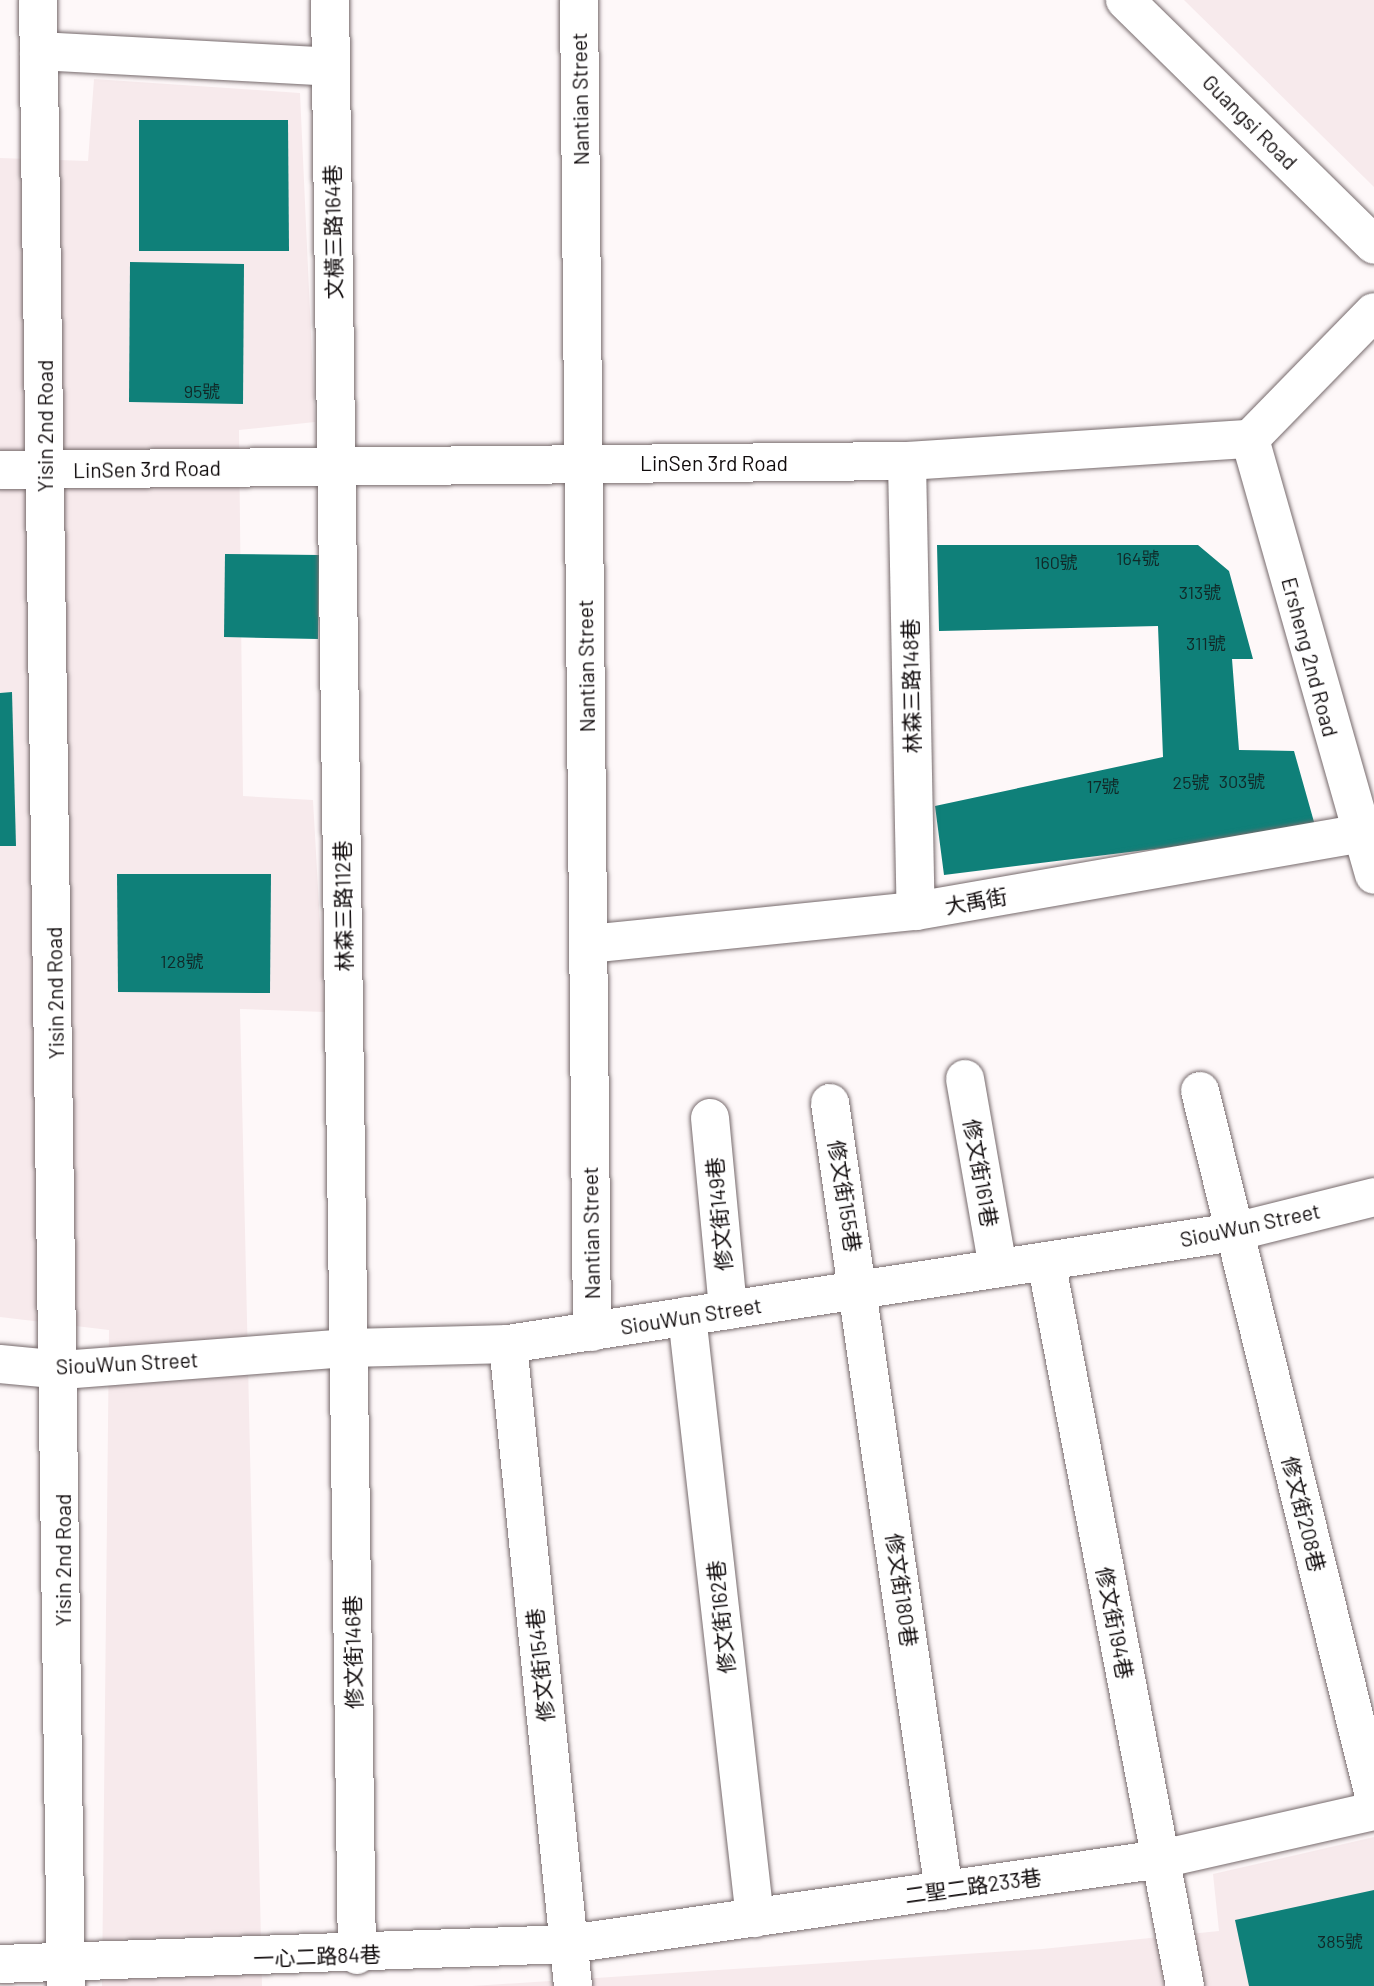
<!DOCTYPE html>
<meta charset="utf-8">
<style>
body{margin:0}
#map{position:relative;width:1374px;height:1986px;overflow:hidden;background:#fef8f9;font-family:Barlow,"Noto Sans TC",sans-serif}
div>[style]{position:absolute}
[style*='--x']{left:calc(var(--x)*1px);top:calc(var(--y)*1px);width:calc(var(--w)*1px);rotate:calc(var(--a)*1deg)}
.built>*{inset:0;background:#f7eaec}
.building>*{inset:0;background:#0f8079}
.roads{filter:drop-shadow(0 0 2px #766a6c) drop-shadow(0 0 2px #766a6c)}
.minor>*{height:38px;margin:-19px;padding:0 19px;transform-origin:19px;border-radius:19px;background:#fff}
span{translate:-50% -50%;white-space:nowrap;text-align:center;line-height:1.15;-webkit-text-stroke:5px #fff;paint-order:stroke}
.number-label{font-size:18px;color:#102928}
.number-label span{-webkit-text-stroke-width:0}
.street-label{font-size:21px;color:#110c0d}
</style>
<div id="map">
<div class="built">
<div style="clip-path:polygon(1184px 0,1374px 0,1374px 187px)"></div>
<div style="clip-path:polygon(94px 79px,300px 93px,315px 422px,239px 430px,243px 796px,313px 800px,325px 1012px,240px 1009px,262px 1986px,102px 1986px,109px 1330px,0 1317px,0 158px,88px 161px)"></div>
<div style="clip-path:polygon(1374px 1837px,1374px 1986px,472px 1986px,1042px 1949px,1219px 1931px,1213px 1874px)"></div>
</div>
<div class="building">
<div style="clip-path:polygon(139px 120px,288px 120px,289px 251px,139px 251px)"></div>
<div style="clip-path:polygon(130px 262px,244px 264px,243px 404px,129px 402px)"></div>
<div style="clip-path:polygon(937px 545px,1198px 545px,1229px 571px,1253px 659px,1232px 659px,1239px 750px,1294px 751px,1316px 829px,944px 875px,935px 806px,1163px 757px,1158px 626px,939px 631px)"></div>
<div style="clip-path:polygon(225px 554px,319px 555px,318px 639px,224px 637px)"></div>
<div style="clip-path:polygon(12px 692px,16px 846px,0 846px,0 693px)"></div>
<div style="clip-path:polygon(117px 874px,271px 874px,270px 993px,118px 992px)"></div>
<div style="clip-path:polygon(1374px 1890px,1374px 1986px,1249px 1986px,1235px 1920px)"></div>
</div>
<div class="roads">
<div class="minor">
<div style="--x:38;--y:0;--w:1986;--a:89.19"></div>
<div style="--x:330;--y:0;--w:1955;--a:89.21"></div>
<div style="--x:579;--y:0;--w:1332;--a:89.44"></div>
<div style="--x:1125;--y:0;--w:349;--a:44.5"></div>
<div style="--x:39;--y:51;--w:292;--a:3.1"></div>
<div style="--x:1250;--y:439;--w:453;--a:74.1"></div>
<div style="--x:907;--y:461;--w:450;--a:88.9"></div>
<div style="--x:0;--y:470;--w:907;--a:-0.57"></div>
<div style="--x:907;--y:461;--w:344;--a:-3.7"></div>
<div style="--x:1250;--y:439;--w:177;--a:-45.7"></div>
<div style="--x:589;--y:944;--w:329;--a:-5.8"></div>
<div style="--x:916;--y:911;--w:465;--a:-9.9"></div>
<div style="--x:965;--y:1079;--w:192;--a:80.1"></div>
<div style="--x:1200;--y:1091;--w:726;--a:76.14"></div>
<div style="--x:830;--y:1103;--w:796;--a:81.77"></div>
<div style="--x:710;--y:1118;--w:193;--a:84.6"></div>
<div style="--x:1046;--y:1261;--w:738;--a:79.15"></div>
<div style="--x:687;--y:1316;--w:606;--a:83.56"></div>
<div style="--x:508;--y:1344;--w:645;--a:84.22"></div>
<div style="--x:0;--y:1364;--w:62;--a:5.5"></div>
<div style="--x:62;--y:1370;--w:288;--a:-4.4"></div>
<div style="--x:349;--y:1348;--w:159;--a:-1.4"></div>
<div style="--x:508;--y:1344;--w:735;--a:-8.77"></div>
<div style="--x:1234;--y:1232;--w:144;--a:-14"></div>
<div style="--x:0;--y:1964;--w:569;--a:-2.01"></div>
<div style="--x:569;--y:1944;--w:598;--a:-8.17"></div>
<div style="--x:1161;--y:1859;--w:218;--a:-12.7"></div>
</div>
</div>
<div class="number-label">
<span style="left:202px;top:391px">95號</span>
<span style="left:1138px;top:558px">164號</span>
<span style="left:1056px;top:562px">160號</span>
<span style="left:1200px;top:592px">313號</span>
<span style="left:1206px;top:643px">311號</span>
<span style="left:1242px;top:781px">303號</span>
<span style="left:1191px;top:782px">25號</span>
<span style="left:1103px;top:786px">17號</span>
<span style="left:182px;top:961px">128號</span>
<span style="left:1340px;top:1941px">385號</span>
</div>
<div class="street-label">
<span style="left:580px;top:99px;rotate:-91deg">Nantian Street</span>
<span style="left:1250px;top:122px;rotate:45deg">Guangsi Road</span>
<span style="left:333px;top:232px;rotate:-91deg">文橫三路164巷</span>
<span style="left:45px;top:426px;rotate:-90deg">Yisin 2nd Road</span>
<span style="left:714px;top:463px">LinSen 3rd Road</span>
<span style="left:147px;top:469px;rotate:-1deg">LinSen 3rd Road</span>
<span style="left:1310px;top:657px;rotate:75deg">Ersheng 2nd Road</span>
<span style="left:586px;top:666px;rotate:-91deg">Nantian Street</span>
<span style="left:911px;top:686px;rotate:-91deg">林森三路148巷</span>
<span style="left:976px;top:901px;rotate:-10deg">大禹街</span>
<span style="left:343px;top:906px;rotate:-91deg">林森三路112巷</span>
<span style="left:55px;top:993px;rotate:-91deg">Yisin 2nd Road</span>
<span style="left:981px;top:1173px;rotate:80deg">修文街161巷</span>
<span style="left:845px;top:1196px;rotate:81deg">修文街155巷</span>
<span style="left:719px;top:1214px;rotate:-95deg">修文街149巷</span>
<span style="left:1250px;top:1225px;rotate:-12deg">SiouWun Street</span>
<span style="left:591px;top:1233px;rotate:-91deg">Nantian Street</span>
<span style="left:691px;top:1316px;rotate:-9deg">SiouWun Street</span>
<span style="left:127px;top:1363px;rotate:-3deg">SiouWun Street</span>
<span style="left:1304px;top:1514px;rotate:76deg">修文街208巷</span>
<span style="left:63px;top:1560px;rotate:-90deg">Yisin 2nd Road</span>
<span style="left:902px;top:1590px;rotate:82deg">修文街180巷</span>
<span style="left:721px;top:1617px;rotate:-96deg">修文街162巷</span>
<span style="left:1115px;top:1623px;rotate:79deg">修文街194巷</span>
<span style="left:353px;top:1652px;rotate:-91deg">修文街146巷</span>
<span style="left:540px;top:1665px;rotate:-96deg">修文街154巷</span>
<span style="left:973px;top:1886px;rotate:-8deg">二聖二路233巷</span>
<span style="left:317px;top:1956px;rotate:-2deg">一心二路84巷</span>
</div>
</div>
